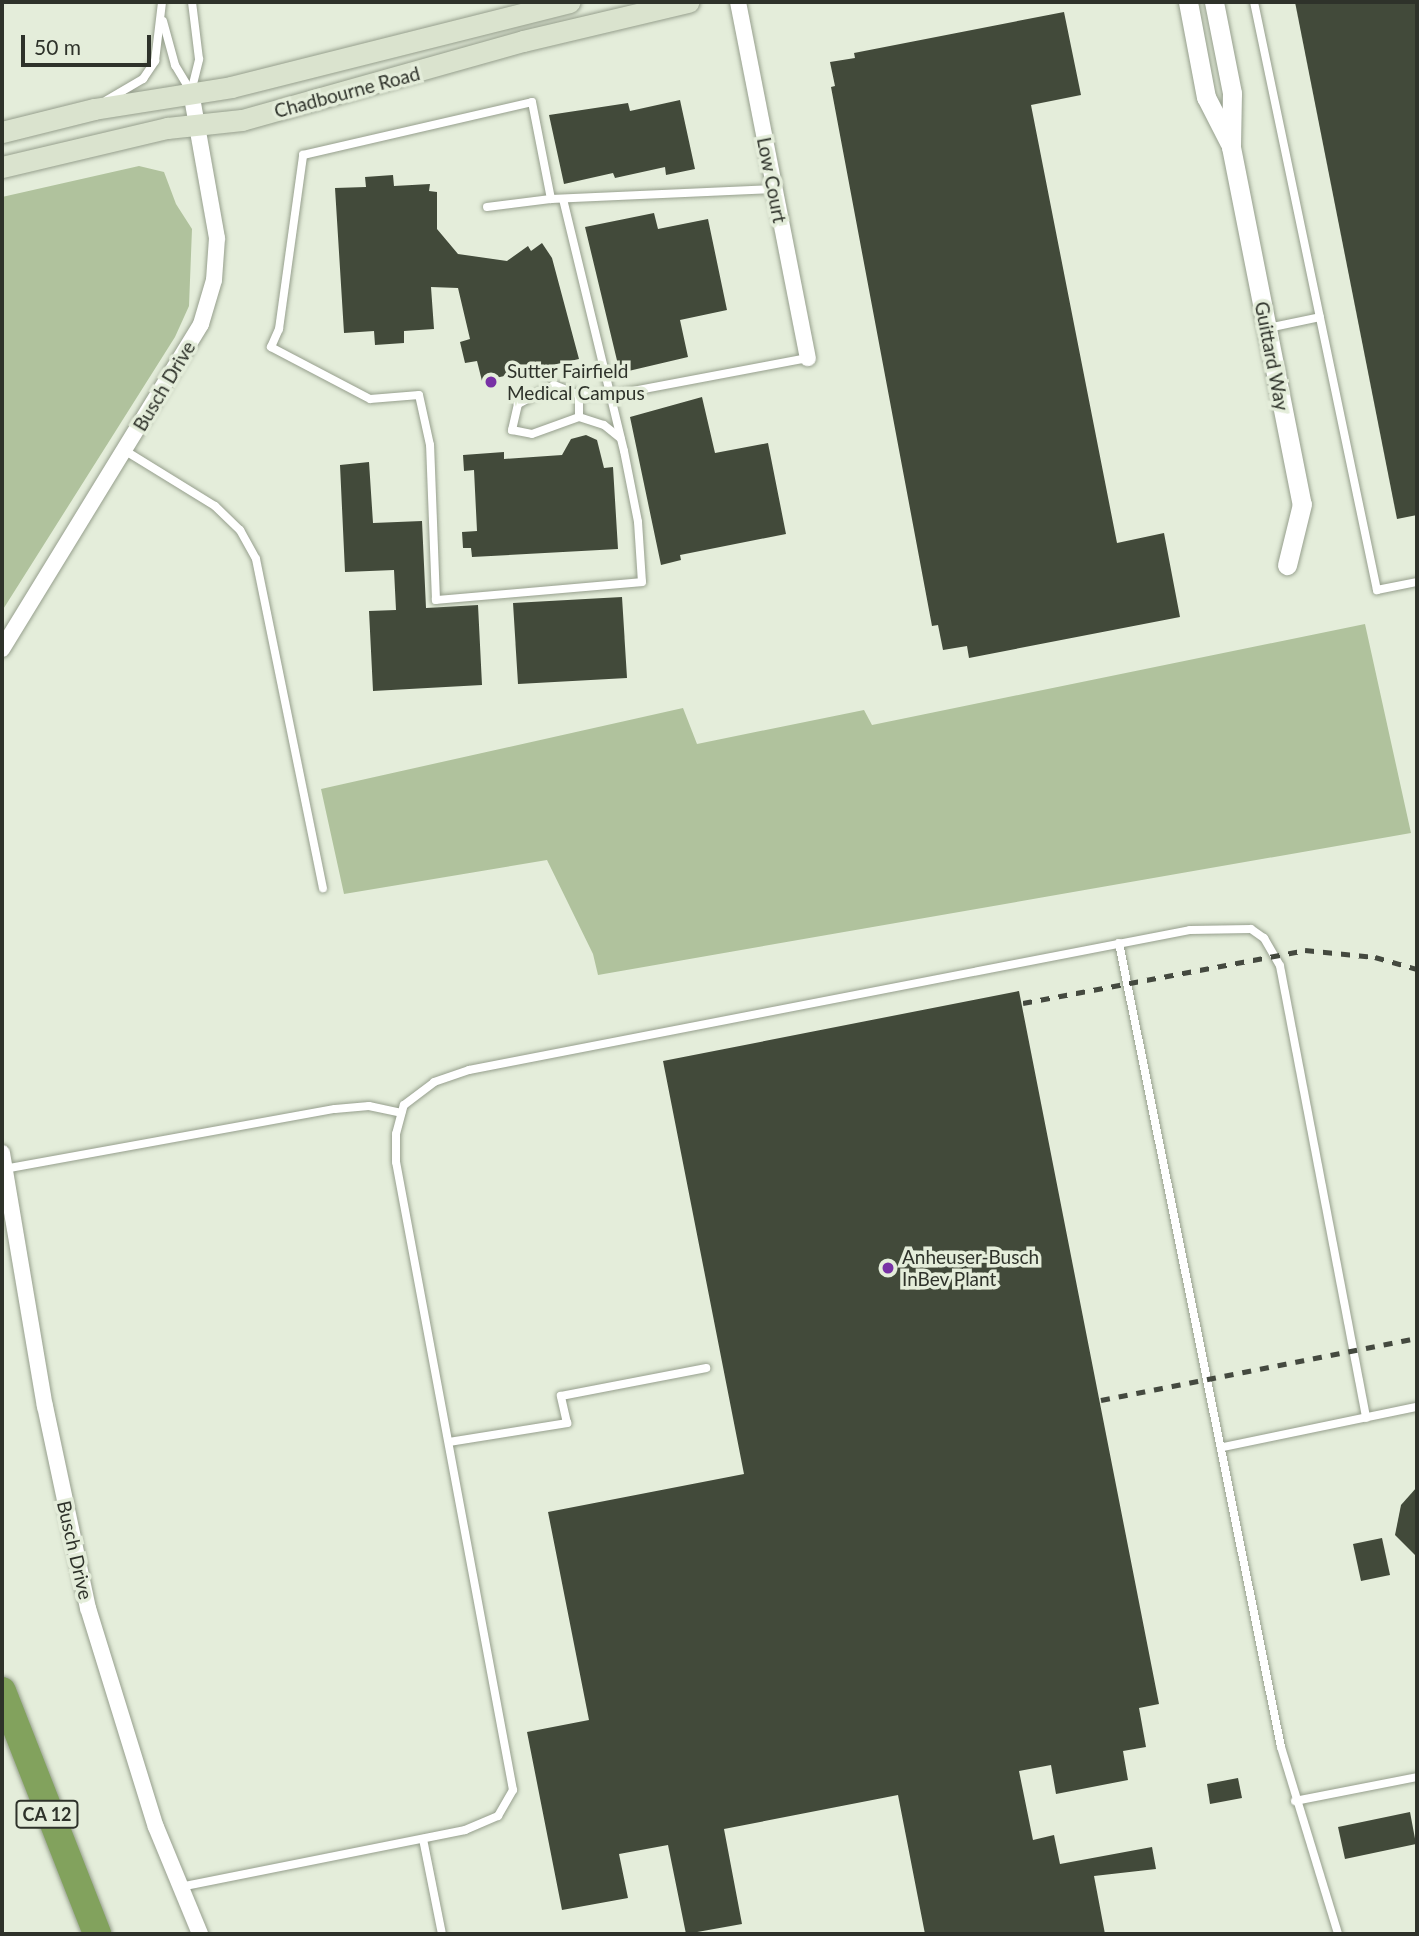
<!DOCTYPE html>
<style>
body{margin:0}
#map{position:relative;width:1419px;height:1936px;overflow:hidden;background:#e4edda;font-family:Lato,sans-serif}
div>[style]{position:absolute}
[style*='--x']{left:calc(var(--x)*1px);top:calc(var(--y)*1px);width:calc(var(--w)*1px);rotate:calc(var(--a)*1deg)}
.green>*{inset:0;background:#b0c29d}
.building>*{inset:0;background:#424a3a}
.roads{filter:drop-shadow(0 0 2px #969f8d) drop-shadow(0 0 2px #969f8d)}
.service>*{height:8px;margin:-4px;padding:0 4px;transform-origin:4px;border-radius:4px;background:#fff}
.minor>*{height:16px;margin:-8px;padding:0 8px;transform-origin:8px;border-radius:8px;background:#fff}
.tertiary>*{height:19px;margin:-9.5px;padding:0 9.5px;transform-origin:9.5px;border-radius:9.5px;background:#fff}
.secondary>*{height:21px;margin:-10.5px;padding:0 10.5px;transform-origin:10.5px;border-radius:10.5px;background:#dae3ce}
.motorway>*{height:28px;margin:-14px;padding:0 14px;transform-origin:14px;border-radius:14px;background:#82a25d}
.rail>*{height:5px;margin-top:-2.5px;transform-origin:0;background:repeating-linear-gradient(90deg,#44493f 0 9px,transparent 0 18px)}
.dots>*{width:19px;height:19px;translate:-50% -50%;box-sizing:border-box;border:4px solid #e4edda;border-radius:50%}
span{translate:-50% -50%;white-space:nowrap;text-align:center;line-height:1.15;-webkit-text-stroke:7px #e4edda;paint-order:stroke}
.shield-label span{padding:2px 5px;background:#e4edda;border:2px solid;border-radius:5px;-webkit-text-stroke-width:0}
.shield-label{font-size:18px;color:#2e322a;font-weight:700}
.street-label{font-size:19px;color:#2e322a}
.poi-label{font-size:19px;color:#2e322a}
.left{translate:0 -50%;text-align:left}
.frame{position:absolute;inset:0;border:4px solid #2e322a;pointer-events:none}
.scale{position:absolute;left:21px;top:35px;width:130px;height:32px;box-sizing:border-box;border:4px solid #2e322a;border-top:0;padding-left:9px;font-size:21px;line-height:24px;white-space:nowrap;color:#2e322a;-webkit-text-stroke:5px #e4edda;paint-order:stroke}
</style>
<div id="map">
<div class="green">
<div style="clip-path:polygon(139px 166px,164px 172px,176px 204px,192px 229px,189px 306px,175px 337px,2px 611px,2px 197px)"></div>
<div style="clip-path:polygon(1365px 624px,1411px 833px,598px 975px,593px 954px,547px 860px,344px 894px,321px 789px,683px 708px,697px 744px,864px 710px,872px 725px)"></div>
</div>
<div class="building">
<div style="clip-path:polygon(1295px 2px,1417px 2px,1417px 515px,1397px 519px)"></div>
<div style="clip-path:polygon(1064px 12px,1081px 95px,1031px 105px,1117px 543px,1164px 533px,1180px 617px,969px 658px,967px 646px,943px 650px,938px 625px,932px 626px,831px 87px,835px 86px,830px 62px,855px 58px,854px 53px)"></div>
<div style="clip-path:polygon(680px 100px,695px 169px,666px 175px,665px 167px,615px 178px,613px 173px,564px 184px,549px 115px,628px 103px,630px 111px)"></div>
<div style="clip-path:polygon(393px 175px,394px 186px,430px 184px,429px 191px,437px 192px,437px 229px,458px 254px,507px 261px,528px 246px,531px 251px,542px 243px,552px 258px,579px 359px,482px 381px,477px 361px,465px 363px,460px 342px,470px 339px,458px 288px,431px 287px,434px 329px,404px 331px,404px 343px,375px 345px,374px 331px,344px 333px,335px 188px,366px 187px,365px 177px)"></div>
<div style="clip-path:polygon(654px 213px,658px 229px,708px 219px,727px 310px,680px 320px,688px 357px,620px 373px,585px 227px)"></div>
<div style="clip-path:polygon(702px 397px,715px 453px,768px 443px,786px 534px,680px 555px,681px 560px,661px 565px,630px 417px)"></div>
<div style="clip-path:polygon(586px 435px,597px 440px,604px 468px,613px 467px,618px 549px,472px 557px,471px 548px,463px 548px,462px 532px,477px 531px,474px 470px,464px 471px,463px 455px,504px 452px,504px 459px,562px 455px,571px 439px)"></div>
<div style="clip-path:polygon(369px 462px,373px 523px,422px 521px,426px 608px,478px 605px,482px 685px,373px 691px,369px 611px,396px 610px,394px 570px,345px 572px,340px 465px)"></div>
<div style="clip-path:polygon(622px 597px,627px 678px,518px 684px,513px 603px)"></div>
<div style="clip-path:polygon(1019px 991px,1159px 1704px,1139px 1708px,1146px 1747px,1123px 1751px,1128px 1780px,1056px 1794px,1051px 1765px,1019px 1771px,1033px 1840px,1054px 1835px,1060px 1864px,1152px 1847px,1156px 1869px,1094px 1876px,1105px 1934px,925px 1934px,898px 1795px,724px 1829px,742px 1924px,686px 1934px,668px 1845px,619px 1854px,628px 1898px,562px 1910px,527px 1732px,589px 1720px,548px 1512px,744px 1474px,663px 1061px)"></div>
<div style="clip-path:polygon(1417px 1487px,1417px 1557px,1395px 1535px,1401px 1505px)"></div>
<div style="clip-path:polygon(1382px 1538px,1390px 1575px,1361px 1581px,1353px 1544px)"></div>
<div style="clip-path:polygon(1238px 1778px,1242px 1798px,1210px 1804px,1207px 1784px)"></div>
<div style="clip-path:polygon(1410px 1812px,1416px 1844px,1345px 1859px,1338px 1827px)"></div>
</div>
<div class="roads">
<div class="service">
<div style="--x:1254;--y:2;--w:601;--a:78.19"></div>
<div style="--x:1377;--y:590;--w:41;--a:-11.3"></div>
<div style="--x:163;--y:21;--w:46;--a:74.7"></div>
<div style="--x:175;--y:65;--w:31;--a:59"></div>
<div style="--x:191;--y:92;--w:34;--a:-76"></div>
<div style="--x:199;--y:59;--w:57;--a:-97"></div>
<div style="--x:107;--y:100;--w:42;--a:-30.3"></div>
<div style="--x:143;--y:79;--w:22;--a:-56"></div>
<div style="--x:155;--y:61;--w:59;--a:-83.2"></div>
<div style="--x:563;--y:199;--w:259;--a:76.4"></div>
<div style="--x:624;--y:451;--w:72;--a:78.8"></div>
<div style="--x:638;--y:522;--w:60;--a:86.2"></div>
<div style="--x:642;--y:582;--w:207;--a:175"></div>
<div style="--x:436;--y:600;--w:155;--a:-92.2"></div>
<div style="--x:430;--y:445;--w:51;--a:-102.4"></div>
<div style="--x:419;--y:395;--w:49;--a:175.3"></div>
<div style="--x:370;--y:399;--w:112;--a:-152.3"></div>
<div style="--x:271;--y:347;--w:20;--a:-66"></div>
<div style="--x:279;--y:329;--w:176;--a:-82.1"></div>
<div style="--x:303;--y:155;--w:235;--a:-13"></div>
<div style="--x:532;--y:102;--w:99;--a:78.9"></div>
<div style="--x:551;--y:199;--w:223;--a:-2.6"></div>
<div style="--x:487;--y:207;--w:64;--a:-7.1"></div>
<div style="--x:1268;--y:328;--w:53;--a:-11.9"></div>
<div style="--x:579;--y:395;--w:33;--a:0"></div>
<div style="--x:612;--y:395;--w:199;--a:-10.7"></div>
<div style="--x:579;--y:417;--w:22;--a:-90"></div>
<div style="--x:579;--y:395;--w:27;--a:-158"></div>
<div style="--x:554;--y:385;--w:41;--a:152.2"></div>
<div style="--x:518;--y:404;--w:27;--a:103"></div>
<div style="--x:512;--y:430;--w:20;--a:11"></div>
<div style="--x:532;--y:434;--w:50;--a:-19.9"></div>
<div style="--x:579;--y:417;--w:26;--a:18"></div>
<div style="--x:604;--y:425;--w:21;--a:39"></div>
<div style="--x:124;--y:450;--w:107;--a:31.6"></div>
<div style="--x:215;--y:506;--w:35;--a:44"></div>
<div style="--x:240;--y:530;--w:33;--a:61"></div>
<div style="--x:256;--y:559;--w:336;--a:78.5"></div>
<div style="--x:1119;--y:943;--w:820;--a:78.61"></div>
<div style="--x:1281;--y:1747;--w:195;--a:73"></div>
<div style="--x:4;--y:1169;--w:336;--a:-10.3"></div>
<div style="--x:335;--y:1109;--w:34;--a:-5"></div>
<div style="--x:369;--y:1106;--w:33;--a:12"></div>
<div style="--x:449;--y:1442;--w:120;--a:-9.1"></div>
<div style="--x:567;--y:1423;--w:28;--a:-103"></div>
<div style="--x:561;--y:1396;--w:148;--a:-10.9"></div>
<div style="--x:1223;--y:1447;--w:198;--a:-11.7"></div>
<div style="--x:1295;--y:1801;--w:124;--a:-11.1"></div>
<div style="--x:423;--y:1839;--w:97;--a:78.7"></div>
<div style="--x:180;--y:1887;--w:291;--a:-11.3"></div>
<div style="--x:465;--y:1830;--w:36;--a:-23"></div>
<div style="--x:498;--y:1816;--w:30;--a:-60"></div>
<div style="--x:513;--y:1790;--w:639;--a:-100.55"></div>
<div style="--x:396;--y:1162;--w:28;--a:-90"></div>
<div style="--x:396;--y:1134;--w:30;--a:-75"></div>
<div style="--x:404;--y:1105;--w:38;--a:-37"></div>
<div style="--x:434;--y:1082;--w:37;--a:-19"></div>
<div style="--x:469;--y:1070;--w:734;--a:-10.99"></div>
<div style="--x:1190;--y:930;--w:61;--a:-0.9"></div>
<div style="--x:1251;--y:929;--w:16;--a:35"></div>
<div style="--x:1264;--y:938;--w:32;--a:60"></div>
<div style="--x:1280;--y:966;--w:460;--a:79.2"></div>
</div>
<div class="minor">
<div style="--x:738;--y:2;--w:363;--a:78.9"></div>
<div style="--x:2;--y:649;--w:381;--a:-58.5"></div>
<div style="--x:201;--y:324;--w:46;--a:-73.5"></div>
<div style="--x:214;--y:280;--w:42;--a:-85.9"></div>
<div style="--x:217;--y:238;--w:148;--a:-100.1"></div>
<div style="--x:2;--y:1153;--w:257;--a:80.4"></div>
<div style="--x:45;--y:1406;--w:207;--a:78"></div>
<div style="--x:88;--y:1608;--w:229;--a:72.8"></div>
<div style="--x:156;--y:1827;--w:116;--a:67.6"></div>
</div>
<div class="tertiary">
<div style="--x:1188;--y:2;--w:97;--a:79.3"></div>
<div style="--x:1206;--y:97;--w:51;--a:62.9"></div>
<div style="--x:1214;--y:2;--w:93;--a:78.8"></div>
<div style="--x:1232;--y:93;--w:54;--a:91.1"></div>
<div style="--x:1231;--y:147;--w:364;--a:78.8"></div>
<div style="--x:1302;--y:504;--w:63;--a:103.8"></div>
</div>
<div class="secondary">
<div style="--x:2;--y:132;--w:95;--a:-14"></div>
<div style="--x:94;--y:109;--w:139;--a:-9.1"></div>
<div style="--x:231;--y:87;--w:349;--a:-14.1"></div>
<div style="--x:2;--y:167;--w:170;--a:-13.3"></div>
<div style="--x:167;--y:128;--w:75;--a:-6.1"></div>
<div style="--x:242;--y:120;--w:292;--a:-15.7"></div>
<div style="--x:523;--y:41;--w:170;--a:-13.3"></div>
</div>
<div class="motorway">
<div style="--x:2;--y:1691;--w:261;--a:68.6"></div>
</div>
</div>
<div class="rail">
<div style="--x:1023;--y:1003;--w:287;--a:-10.6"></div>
<div style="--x:1305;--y:950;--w:70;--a:5.7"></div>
<div style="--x:1375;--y:957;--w:44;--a:15.9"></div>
<div style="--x:1101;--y:1400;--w:322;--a:-11.1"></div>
</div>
<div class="dots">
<div style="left:491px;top:382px;background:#7831a5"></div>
<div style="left:888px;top:1268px;background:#7831a5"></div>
</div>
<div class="shield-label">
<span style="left:47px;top:1814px">CA 12</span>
</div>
<div class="street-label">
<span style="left:347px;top:92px;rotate:-15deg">Chadbourne Road</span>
<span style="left:772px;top:180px;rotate:79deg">Low Court</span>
<span style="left:1272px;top:356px;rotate:79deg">Guittard Way</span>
<span style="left:164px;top:386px;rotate:-59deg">Busch Drive</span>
<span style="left:75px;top:1550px;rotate:77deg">Busch Drive</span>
</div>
<div class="poi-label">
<span class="left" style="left:507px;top:382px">Sutter Fairfield<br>Medical Campus</span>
<span class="left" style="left:902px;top:1268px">Anheuser-Busch<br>InBev Plant</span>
</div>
<div class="frame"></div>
<div class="scale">50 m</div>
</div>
